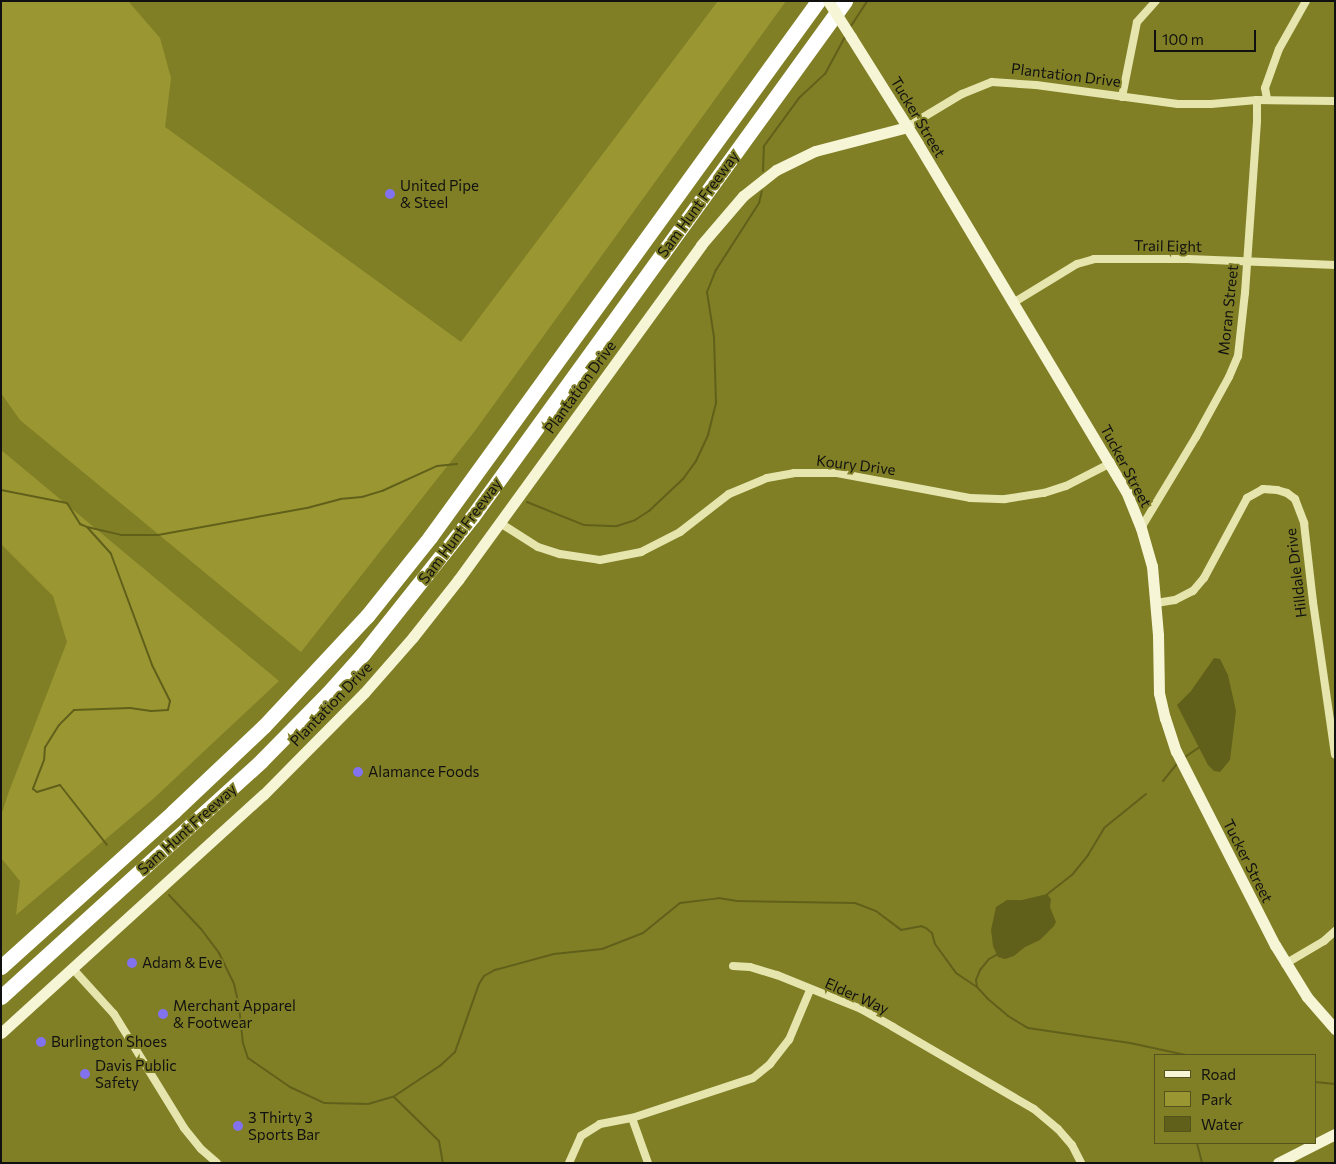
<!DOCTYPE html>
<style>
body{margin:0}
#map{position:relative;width:1336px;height:1164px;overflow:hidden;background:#807f26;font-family:Commissioner,sans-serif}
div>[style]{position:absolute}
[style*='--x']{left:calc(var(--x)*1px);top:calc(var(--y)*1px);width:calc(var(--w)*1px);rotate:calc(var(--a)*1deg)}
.green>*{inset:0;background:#9a9733}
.water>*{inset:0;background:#61601a}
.stream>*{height:2px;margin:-1px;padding:0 1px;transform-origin:1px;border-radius:1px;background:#61601a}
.street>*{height:8px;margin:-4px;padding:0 4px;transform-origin:4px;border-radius:4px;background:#e6e5ad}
.secondary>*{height:11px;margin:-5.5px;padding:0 5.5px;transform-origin:5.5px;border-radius:5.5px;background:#f6f5d6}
.highway>*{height:15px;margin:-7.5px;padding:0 7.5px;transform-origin:7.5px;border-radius:7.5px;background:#fff}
.secondary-bridge>*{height:11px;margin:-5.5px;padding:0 5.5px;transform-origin:5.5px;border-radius:5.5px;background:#f6f5d6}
.dots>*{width:14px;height:14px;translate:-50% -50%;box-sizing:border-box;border:2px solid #807f26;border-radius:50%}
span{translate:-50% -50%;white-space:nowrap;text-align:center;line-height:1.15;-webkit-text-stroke:4px #807f26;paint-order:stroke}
.street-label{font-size:15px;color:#111}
.poi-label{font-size:15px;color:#111}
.left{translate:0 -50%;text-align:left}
.frame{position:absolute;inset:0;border:2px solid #111;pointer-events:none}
.legend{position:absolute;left:1154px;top:1054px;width:162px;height:90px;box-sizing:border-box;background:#807f26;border:1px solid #54531e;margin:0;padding:6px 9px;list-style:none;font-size:15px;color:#111}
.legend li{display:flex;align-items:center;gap:10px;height:25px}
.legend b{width:25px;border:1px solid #54531e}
.scale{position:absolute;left:1154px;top:30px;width:102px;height:22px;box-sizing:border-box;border:2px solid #111;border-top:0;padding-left:6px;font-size:15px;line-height:18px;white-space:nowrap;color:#111;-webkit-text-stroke:4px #807f26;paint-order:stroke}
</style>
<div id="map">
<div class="green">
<div style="clip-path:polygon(1px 1px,128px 1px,160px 38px,171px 78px,165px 127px,461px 342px,718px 1px,786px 1px,474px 432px,301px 652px,20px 420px,1px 393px)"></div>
<div style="clip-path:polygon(1px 450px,279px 681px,153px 799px,16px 915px,20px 881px,1px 858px,1px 816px,8px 794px,67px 642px,53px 596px,1px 544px)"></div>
</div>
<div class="water">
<div style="clip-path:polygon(1214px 658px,1220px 659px,1228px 675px,1236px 711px,1230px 760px,1220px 772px,1214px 771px,1208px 765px,1177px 705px,1191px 691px)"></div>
<div style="clip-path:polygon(1047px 894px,1051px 899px,1050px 907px,1056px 922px,1054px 926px,1040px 940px,1025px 947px,1014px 956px,1005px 959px,998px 957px,993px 946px,991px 930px,996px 907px,1007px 900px,1022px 900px)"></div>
</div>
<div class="stream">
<div style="--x:851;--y:26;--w:30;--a:-57"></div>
<div style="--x:763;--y:171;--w:25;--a:-88"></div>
<div style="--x:764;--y:146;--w:59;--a:-53.9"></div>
<div style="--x:799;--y:98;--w:35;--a:-43"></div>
<div style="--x:825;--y:74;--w:44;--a:-61.7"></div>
<div style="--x:1;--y:490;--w:67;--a:11.1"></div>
<div style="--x:67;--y:503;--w:25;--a:58"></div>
<div style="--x:80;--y:524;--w:8;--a:23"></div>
<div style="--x:87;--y:527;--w:36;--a:48"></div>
<div style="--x:111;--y:554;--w:118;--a:69.7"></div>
<div style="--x:152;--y:665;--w:40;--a:63.4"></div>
<div style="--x:170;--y:701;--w:9;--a:103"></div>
<div style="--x:168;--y:710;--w:17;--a:177"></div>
<div style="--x:151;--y:711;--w:21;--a:-172"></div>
<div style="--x:130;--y:708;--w:56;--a:178"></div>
<div style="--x:74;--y:710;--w:21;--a:135"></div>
<div style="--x:59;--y:725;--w:26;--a:122"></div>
<div style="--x:45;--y:747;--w:13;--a:94"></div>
<div style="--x:44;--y:760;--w:31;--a:111"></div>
<div style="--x:33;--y:789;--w:5;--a:37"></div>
<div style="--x:37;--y:792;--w:24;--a:-17"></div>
<div style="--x:60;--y:785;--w:76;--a:51.9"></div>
<div style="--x:527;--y:502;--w:61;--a:22"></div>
<div style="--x:584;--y:525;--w:33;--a:2"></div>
<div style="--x:617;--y:526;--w:19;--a:-18"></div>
<div style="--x:635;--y:520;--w:17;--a:-33"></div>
<div style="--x:649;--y:511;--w:47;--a:-43.3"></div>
<div style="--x:683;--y:479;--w:22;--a:-54"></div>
<div style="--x:696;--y:461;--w:29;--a:-65"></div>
<div style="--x:708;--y:435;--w:34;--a:-76"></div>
<div style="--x:716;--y:402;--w:65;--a:-91.8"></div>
<div style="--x:714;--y:337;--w:46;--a:-98.8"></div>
<div style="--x:707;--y:292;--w:24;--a:-68"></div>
<div style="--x:716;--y:270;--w:80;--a:-57.3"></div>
<div style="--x:759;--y:203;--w:12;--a:-76"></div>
<div style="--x:87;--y:527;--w:35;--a:13"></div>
<div style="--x:121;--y:535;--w:37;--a:0"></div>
<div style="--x:158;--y:535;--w:151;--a:-10.3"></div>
<div style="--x:307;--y:508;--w:34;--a:-15"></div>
<div style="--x:340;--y:499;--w:22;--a:-5"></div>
<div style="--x:362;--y:497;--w:21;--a:-17"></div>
<div style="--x:382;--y:491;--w:60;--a:-24.4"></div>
<div style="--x:437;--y:466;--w:20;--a:-6"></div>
<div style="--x:1185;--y:757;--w:18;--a:-34"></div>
<div style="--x:1163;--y:781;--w:22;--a:-51"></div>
<div style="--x:169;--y:895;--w:47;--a:46.7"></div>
<div style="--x:201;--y:929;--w:30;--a:53"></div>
<div style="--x:219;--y:953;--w:34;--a:64"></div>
<div style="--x:234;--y:984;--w:23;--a:77"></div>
<div style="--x:239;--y:1006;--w:37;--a:84"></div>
<div style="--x:243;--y:1043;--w:16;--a:72"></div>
<div style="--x:248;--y:1058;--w:51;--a:34.6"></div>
<div style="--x:290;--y:1087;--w:38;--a:25"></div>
<div style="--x:325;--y:1103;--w:43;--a:1.3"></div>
<div style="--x:368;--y:1104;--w:26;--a:-16"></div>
<div style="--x:393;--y:1097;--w:58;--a:-33.7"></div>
<div style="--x:441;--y:1065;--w:19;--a:-43"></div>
<div style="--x:455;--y:1052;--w:72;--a:-70.6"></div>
<div style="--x:479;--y:984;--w:9;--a:-58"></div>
<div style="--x:484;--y:976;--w:13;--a:-29"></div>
<div style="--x:495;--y:970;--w:61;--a:-15.2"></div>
<div style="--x:554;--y:954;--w:48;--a:-5.9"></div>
<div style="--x:602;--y:949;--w:44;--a:-21.3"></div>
<div style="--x:643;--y:933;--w:48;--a:-39"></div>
<div style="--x:680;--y:903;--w:38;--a:-7"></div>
<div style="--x:718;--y:898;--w:18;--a:9"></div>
<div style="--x:736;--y:901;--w:119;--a:1"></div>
<div style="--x:855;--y:903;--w:22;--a:21"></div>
<div style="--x:876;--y:911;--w:31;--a:37"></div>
<div style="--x:901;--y:930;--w:20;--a:-11"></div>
<div style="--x:921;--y:926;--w:5;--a:22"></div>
<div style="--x:926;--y:928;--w:8;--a:40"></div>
<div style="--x:932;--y:933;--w:11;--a:75"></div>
<div style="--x:935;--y:944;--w:36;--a:54"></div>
<div style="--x:956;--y:973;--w:25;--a:34"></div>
<div style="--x:977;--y:987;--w:16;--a:47"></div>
<div style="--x:988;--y:999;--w:26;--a:40"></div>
<div style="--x:1008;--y:1016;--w:23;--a:31"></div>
<div style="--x:1028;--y:1028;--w:103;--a:8.4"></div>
<div style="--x:1130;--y:1043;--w:57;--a:12.1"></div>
<div style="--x:1045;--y:896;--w:34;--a:-38"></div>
<div style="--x:1072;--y:875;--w:26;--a:-51"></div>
<div style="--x:1088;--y:855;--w:31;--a:-59"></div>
<div style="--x:1104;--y:828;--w:54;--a:-39"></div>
<div style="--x:977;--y:987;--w:7;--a:-98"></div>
<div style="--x:976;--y:980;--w:11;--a:-68"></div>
<div style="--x:980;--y:970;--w:14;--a:-51"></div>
<div style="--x:989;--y:959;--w:10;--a:-29"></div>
<div style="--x:1315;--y:1082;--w:20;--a:6"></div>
<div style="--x:394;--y:1097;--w:63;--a:44.4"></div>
<div style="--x:439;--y:1141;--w:22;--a:80"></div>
<div style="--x:1197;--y:1143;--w:21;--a:76"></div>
</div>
<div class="street">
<div style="--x:1122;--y:97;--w:76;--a:-78.7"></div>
<div style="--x:1137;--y:22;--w:28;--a:-48"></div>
<div style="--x:1267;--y:99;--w:11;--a:-100"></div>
<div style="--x:1265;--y:88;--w:41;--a:-70.3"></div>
<div style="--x:1279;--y:49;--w:55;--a:-60.6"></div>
<div style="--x:907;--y:127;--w:64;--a:-31"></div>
<div style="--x:962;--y:94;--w:32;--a:-22"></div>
<div style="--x:992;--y:82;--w:44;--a:3.9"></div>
<div style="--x:1036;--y:85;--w:143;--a:7.6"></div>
<div style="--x:1178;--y:104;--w:33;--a:0"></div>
<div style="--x:1211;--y:104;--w:46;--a:-5"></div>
<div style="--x:1257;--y:100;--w:78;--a:0.7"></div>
<div style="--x:1013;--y:303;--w:75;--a:-31.4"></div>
<div style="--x:1077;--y:264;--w:18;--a:-16"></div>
<div style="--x:1094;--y:259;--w:94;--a:0"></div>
<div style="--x:1188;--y:259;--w:147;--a:2.3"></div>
<div style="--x:500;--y:523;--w:45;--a:32.3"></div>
<div style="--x:538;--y:547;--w:23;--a:18"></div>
<div style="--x:560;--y:554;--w:40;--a:8.5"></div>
<div style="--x:600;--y:560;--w:42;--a:-11"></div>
<div style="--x:641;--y:552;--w:44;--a:-27.1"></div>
<div style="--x:680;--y:532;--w:62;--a:-37.8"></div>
<div style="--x:729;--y:494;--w:41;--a:-22.8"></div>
<div style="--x:767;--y:478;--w:27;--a:-10"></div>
<div style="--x:794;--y:473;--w:43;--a:0"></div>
<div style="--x:837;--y:473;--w:135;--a:10.6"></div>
<div style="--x:970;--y:498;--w:35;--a:2"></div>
<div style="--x:1005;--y:499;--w:39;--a:-9"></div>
<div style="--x:1044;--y:493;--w:23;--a:-18"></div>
<div style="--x:1066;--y:486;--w:51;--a:-27.1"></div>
<div style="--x:1141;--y:528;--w:106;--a:-58.9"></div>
<div style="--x:1196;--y:437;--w:68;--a:-61.2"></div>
<div style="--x:1229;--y:377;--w:23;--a:-67"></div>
<div style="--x:1238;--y:356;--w:63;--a:-83.7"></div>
<div style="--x:1245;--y:293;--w:172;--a:-86"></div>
<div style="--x:1257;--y:121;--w:21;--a:-90"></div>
<div style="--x:1156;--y:603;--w:19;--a:-9"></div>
<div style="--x:1175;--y:600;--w:20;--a:-27"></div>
<div style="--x:1193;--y:591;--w:17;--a:-50"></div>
<div style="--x:1204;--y:578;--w:91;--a:-61.7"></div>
<div style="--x:1247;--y:498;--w:18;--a:-29"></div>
<div style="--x:1263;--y:489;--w:14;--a:4"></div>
<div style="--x:1277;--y:490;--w:10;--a:17"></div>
<div style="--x:1287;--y:493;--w:10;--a:37"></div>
<div style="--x:1295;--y:499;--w:26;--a:69"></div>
<div style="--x:1304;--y:523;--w:80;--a:83.5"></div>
<div style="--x:1313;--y:602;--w:154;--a:81.8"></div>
<div style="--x:1285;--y:964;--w:45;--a:-30.5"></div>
<div style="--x:1324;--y:941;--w:15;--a:-42"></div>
<div style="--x:733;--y:966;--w:17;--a:3"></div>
<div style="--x:750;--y:967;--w:28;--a:17"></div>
<div style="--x:777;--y:975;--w:91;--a:22"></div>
<div style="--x:861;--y:1009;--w:37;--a:29"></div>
<div style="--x:893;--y:1027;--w:163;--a:30.2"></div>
<div style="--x:1034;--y:1109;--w:31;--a:40"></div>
<div style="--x:1058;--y:1129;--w:21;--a:49"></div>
<div style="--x:1072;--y:1145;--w:20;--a:63"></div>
<div style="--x:73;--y:969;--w:61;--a:47.7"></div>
<div style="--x:114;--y:1014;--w:134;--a:58.4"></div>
<div style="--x:184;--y:1128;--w:27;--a:51"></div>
<div style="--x:201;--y:1149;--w:21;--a:41"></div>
<div style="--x:632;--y:1118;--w:48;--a:70.4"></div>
<div style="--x:569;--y:1163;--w:30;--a:-66"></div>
<div style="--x:581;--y:1136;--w:22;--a:-32"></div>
<div style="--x:600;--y:1124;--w:33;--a:-11"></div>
<div style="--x:632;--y:1118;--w:127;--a:-18.3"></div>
<div style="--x:753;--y:1078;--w:22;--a:-39"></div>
<div style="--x:770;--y:1064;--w:31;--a:-52"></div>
<div style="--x:789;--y:1040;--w:54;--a:-67.2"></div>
</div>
<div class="secondary">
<div style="--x:851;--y:37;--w:126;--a:57.9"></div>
<div style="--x:918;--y:144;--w:405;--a:59.1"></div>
<div style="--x:1126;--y:491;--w:40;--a:68"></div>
<div style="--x:1141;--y:528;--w:40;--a:74"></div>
<div style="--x:1152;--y:566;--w:69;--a:85"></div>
<div style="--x:1158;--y:635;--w:58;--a:89"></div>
<div style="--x:1159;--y:693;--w:26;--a:77"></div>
<div style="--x:1165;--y:718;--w:35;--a:72"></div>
<div style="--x:1176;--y:751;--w:218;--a:63"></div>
<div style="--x:1275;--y:945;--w:61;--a:58.4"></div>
<div style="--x:1307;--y:997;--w:43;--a:48.8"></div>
<div style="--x:1;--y:1033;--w:354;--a:-42.3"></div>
<div style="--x:263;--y:795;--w:144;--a:-45.3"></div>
<div style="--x:364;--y:693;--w:74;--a:-48.8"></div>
<div style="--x:413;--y:637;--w:73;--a:-51.7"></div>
<div style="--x:458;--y:580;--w:414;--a:-54"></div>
<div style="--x:701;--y:245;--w:65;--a:-49.4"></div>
<div style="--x:743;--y:196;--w:42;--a:-38.2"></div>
<div style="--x:776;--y:170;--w:43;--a:-26"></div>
<div style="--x:815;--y:151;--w:95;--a:-14.6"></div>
<div style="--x:1278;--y:1163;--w:64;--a:-27"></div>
</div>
<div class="highway">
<div style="--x:1;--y:967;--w:232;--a:-42"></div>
<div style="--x:173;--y:812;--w:125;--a:-43.4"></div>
<div style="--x:264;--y:726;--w:151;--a:-46.9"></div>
<div style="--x:367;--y:616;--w:101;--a:-51.4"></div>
<div style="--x:430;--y:537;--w:662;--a:-54.1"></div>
<div style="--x:1;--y:997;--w:351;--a:-42.2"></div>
<div style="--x:261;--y:761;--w:95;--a:-45.4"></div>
<div style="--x:328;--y:693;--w:52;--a:-48.1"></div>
<div style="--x:363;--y:654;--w:175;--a:-51.5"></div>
<div style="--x:472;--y:517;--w:637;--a:-54.14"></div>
</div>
<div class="secondary-bridge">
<div style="--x:828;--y:1;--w:43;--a:57.4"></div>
</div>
<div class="dots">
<div style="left:390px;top:194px;background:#8272ef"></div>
<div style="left:358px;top:772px;background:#8272ef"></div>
<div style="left:132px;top:963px;background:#8272ef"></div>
<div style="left:163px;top:1014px;background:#8272ef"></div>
<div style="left:41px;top:1042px;background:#8272ef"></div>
<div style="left:85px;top:1074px;background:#8272ef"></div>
<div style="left:238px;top:1126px;background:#8272ef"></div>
</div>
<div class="street-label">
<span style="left:1066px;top:75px;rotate:7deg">Plantation Drive</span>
<span style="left:918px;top:117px;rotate:59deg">Tucker Street</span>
<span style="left:698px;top:204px;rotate:-54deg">Sam Hunt Freeway</span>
<span style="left:1168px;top:246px;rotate:1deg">Trail Eight</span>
<span style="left:1228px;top:310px;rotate:-84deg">Moran Street</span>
<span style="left:580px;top:387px;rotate:-54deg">Plantation Drive</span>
<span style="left:856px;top:465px;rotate:7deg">Koury Drive</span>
<span style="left:1126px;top:466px;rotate:62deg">Tucker Street</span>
<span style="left:460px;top:531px;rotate:-53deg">Sam Hunt Freeway</span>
<span style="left:1296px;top:573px;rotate:-97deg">Hilldale Drive</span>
<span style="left:331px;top:704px;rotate:-46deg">Plantation Drive</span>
<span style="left:187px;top:829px;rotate:-42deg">Sam Hunt Freeway</span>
<span style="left:1248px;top:861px;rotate:63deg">Tucker Street</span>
<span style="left:857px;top:996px;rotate:24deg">Elder Way</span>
</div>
<div class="poi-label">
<span class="left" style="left:400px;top:194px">United Pipe<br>&amp; Steel</span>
<span class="left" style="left:368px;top:772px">Alamance Foods</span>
<span class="left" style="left:142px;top:963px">Adam &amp; Eve</span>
<span class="left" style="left:173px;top:1014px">Merchant Apparel<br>&amp; Footwear</span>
<span class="left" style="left:51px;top:1042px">Burlington Shoes</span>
<span class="left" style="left:95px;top:1074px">Davis Public<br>Safety</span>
<span class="left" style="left:248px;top:1126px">3 Thirty 3<br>Sports Bar</span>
</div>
<div class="frame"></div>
<ul class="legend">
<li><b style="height:6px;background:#f6f5d6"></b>Road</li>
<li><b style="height:14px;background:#9a9733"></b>Park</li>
<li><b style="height:14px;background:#61601a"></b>Water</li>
</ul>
<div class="scale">100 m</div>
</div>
